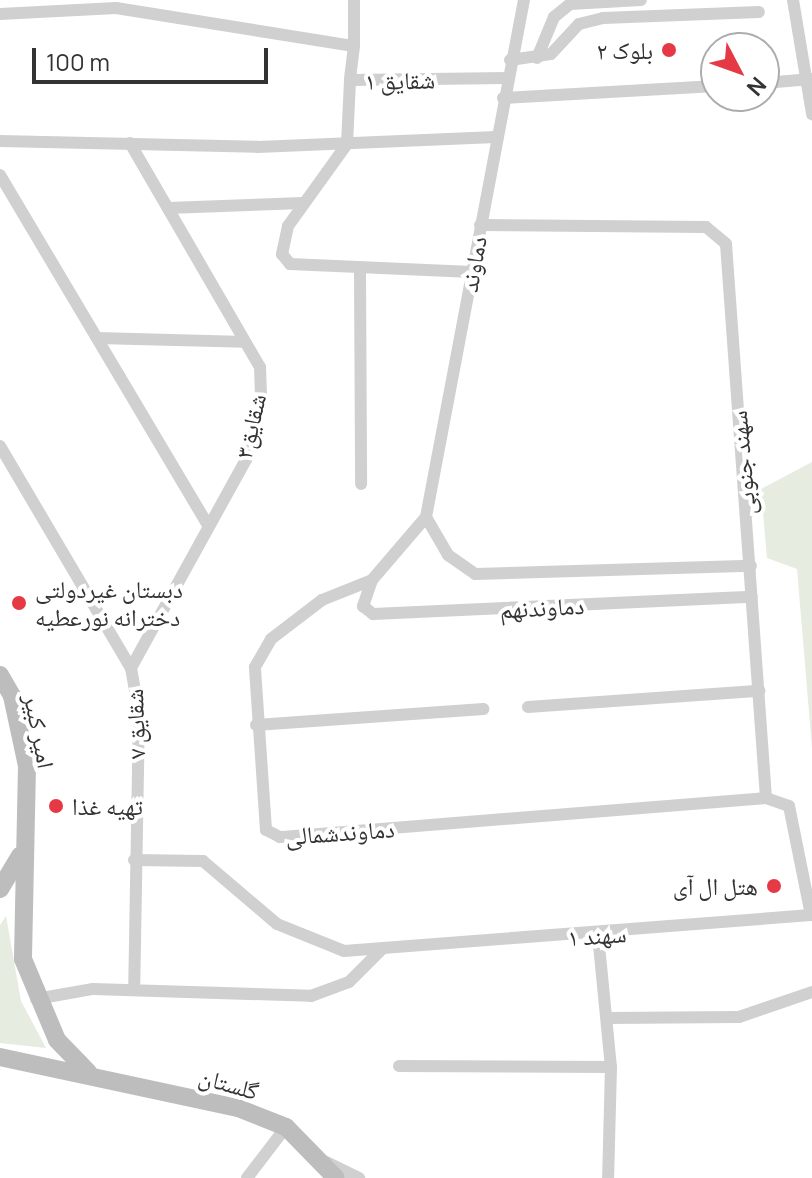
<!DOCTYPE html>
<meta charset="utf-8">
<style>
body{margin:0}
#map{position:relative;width:812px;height:1178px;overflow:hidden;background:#fff;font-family:Manrope,"Noto Naskh Arabic",sans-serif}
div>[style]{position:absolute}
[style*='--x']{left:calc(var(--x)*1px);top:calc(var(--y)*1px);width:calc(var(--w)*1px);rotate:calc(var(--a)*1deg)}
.green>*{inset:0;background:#e6ecdf}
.minor>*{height:12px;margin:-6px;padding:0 6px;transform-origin:6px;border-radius:6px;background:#d0d0d0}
.secondary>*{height:18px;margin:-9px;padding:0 9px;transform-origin:9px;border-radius:9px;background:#bdbdbd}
.dots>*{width:22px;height:22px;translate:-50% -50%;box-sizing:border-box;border:4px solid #fff;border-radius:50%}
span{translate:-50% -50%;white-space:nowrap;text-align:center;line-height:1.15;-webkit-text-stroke:8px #fff;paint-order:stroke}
.poi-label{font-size:24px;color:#333}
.right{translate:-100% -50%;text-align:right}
.left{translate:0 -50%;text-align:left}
.street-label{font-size:24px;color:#333}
.north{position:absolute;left:700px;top:32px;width:80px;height:80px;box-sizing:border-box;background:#fff;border:2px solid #adadad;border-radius:50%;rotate:131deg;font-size:22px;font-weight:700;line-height:32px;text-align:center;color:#333}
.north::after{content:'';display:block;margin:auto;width:28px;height:36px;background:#e63946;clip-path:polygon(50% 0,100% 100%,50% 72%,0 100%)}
.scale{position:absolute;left:32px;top:48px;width:236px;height:36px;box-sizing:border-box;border:4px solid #333;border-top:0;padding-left:10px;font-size:24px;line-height:28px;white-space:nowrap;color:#333;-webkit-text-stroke:6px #fff;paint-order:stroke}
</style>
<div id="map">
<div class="green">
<div style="clip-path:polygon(812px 462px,812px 748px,797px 569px,767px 558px,761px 489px)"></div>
<div style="clip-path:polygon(6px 916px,21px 1001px,46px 1048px,0 1043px,0 925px)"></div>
</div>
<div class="minor">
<div style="--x:354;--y:0;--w:46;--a:90"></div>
<div style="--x:793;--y:0;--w:116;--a:80.5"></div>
<div style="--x:0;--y:14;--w:116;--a:-3"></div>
<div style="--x:116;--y:8;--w:241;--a:9.1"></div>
<div style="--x:354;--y:46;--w:34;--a:97"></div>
<div style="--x:350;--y:80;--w:157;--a:-0.7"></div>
<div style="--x:537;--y:58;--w:44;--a:-67.5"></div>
<div style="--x:554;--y:17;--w:21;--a:-39"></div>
<div style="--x:570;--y:4;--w:71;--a:-3.2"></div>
<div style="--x:510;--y:60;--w:41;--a:-8.3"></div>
<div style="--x:551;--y:54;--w:41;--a:-47"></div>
<div style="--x:579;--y:24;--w:25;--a:-14"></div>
<div style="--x:603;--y:18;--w:156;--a:-2.2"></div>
<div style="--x:764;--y:83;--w:48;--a:-4.8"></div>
<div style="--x:503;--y:98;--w:213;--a:-3.2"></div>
<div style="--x:0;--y:141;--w:258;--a:1.3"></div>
<div style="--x:258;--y:147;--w:238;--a:-2.4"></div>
<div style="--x:130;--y:143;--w:259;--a:59.9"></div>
<div style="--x:260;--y:367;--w:35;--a:88"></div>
<div style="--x:261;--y:402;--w:56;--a:103.5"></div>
<div style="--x:248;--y:456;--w:242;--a:118.9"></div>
<div style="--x:347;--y:144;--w:101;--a:125.7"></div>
<div style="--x:288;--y:226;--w:29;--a:102"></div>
<div style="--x:282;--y:254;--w:13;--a:51"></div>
<div style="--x:290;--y:264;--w:182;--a:2.5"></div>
<div style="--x:347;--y:144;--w:64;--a:-87.3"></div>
<div style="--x:0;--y:175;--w:406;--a:59.3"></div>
<div style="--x:168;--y:208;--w:135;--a:-2.1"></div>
<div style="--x:480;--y:225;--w:226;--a:0.5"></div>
<div style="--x:706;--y:227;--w:26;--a:40"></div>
<div style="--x:726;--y:244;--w:555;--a:85.87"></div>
<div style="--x:360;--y:272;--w:212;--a:89.7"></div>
<div style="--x:97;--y:338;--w:148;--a:1.5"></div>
<div style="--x:0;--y:446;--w:258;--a:59.5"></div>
<div style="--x:131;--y:668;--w:46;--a:79.9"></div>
<div style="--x:139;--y:713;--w:277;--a:91"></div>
<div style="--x:426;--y:517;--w:44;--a:59.9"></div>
<div style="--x:448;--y:555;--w:33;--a:35"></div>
<div style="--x:475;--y:574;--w:276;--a:-1.7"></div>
<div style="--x:372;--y:580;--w:28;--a:109"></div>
<div style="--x:363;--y:606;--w:13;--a:39"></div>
<div style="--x:373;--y:614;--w:379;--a:-2.6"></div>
<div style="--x:528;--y:707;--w:232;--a:-4"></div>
<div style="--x:256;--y:725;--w:228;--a:-4"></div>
<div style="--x:134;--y:860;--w:69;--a:0.8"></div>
<div style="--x:203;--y:861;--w:97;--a:40.4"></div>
<div style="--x:277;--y:924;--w:72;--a:21.9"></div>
<div style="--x:344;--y:951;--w:468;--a:-4.4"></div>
<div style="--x:811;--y:915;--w:111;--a:-101.4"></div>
<div style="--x:789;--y:806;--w:24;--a:-161"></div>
<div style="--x:766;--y:798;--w:488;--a:175.4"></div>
<div style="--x:280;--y:837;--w:16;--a:-153"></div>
<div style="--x:266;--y:830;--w:163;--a:-93.9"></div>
<div style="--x:255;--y:667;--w:32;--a:-60"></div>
<div style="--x:271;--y:639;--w:64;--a:-37.4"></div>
<div style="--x:322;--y:600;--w:54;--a:-21.8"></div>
<div style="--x:372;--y:580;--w:83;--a:-49.4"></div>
<div style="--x:426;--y:517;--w:526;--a:-79.27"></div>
<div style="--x:598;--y:935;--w:133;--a:84.4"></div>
<div style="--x:611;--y:1067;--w:111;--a:91.5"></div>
<div style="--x:36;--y:999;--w:58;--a:-10"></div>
<div style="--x:93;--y:989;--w:218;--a:1.8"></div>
<div style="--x:311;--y:996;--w:40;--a:-20.2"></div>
<div style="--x:349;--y:982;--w:47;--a:-45"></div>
<div style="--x:608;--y:1018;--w:131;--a:-0.4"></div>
<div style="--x:739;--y:1017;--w:77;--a:-18.9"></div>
<div style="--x:399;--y:1066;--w:212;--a:0.3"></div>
<div style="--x:326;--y:1162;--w:37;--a:26"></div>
<div style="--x:247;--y:1178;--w:64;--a:-52.6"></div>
</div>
<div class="secondary">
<div style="--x:0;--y:675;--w:24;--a:60"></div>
<div style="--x:12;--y:696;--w:72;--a:77.9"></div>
<div style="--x:27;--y:766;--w:193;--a:91.2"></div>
<div style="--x:23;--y:959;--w:88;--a:67.2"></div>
<div style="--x:57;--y:1040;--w:45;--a:45.9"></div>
<div style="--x:0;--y:889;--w:39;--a:-59"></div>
<div style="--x:0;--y:1057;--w:243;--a:12.1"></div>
<div style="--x:238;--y:1108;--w:52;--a:21.6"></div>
<div style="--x:286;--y:1127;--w:71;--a:45.6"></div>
</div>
<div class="dots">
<div style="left:669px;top:50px;background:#e63946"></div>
<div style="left:19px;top:603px;background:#e63946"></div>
<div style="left:56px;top:806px;background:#e63946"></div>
<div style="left:774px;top:886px;background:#e63946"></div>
</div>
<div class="poi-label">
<span class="right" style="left:653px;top:50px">بلوک ۲</span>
<span class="left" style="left:35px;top:603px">دبستان غیردولتی<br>دخترانه نورعطیه</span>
<span class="left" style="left:72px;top:806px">تهیه غذا</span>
<span class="right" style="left:758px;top:886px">هتل ال آی</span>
</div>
<div class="street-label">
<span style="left:400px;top:80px;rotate:-1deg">شقایق ۱</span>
<span style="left:473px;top:264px;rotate:-80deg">دماوند</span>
<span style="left:250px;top:426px;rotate:-77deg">شقایق۳</span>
<span style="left:742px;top:463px;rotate:-95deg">سهند جنوبی</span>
<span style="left:542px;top:607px;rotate:-3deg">دماوندنهم</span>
<span style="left:135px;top:724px;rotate:-92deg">شقایق ۷</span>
<span style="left:40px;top:731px;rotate:79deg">امیر کبیر</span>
<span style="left:340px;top:832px;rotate:-4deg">دماوندشمالی</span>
<span style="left:597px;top:935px;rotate:-4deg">سهند ۱</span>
<span style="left:229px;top:1083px;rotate:16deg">گلستان</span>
</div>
<div class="north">N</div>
<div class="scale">100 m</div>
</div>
